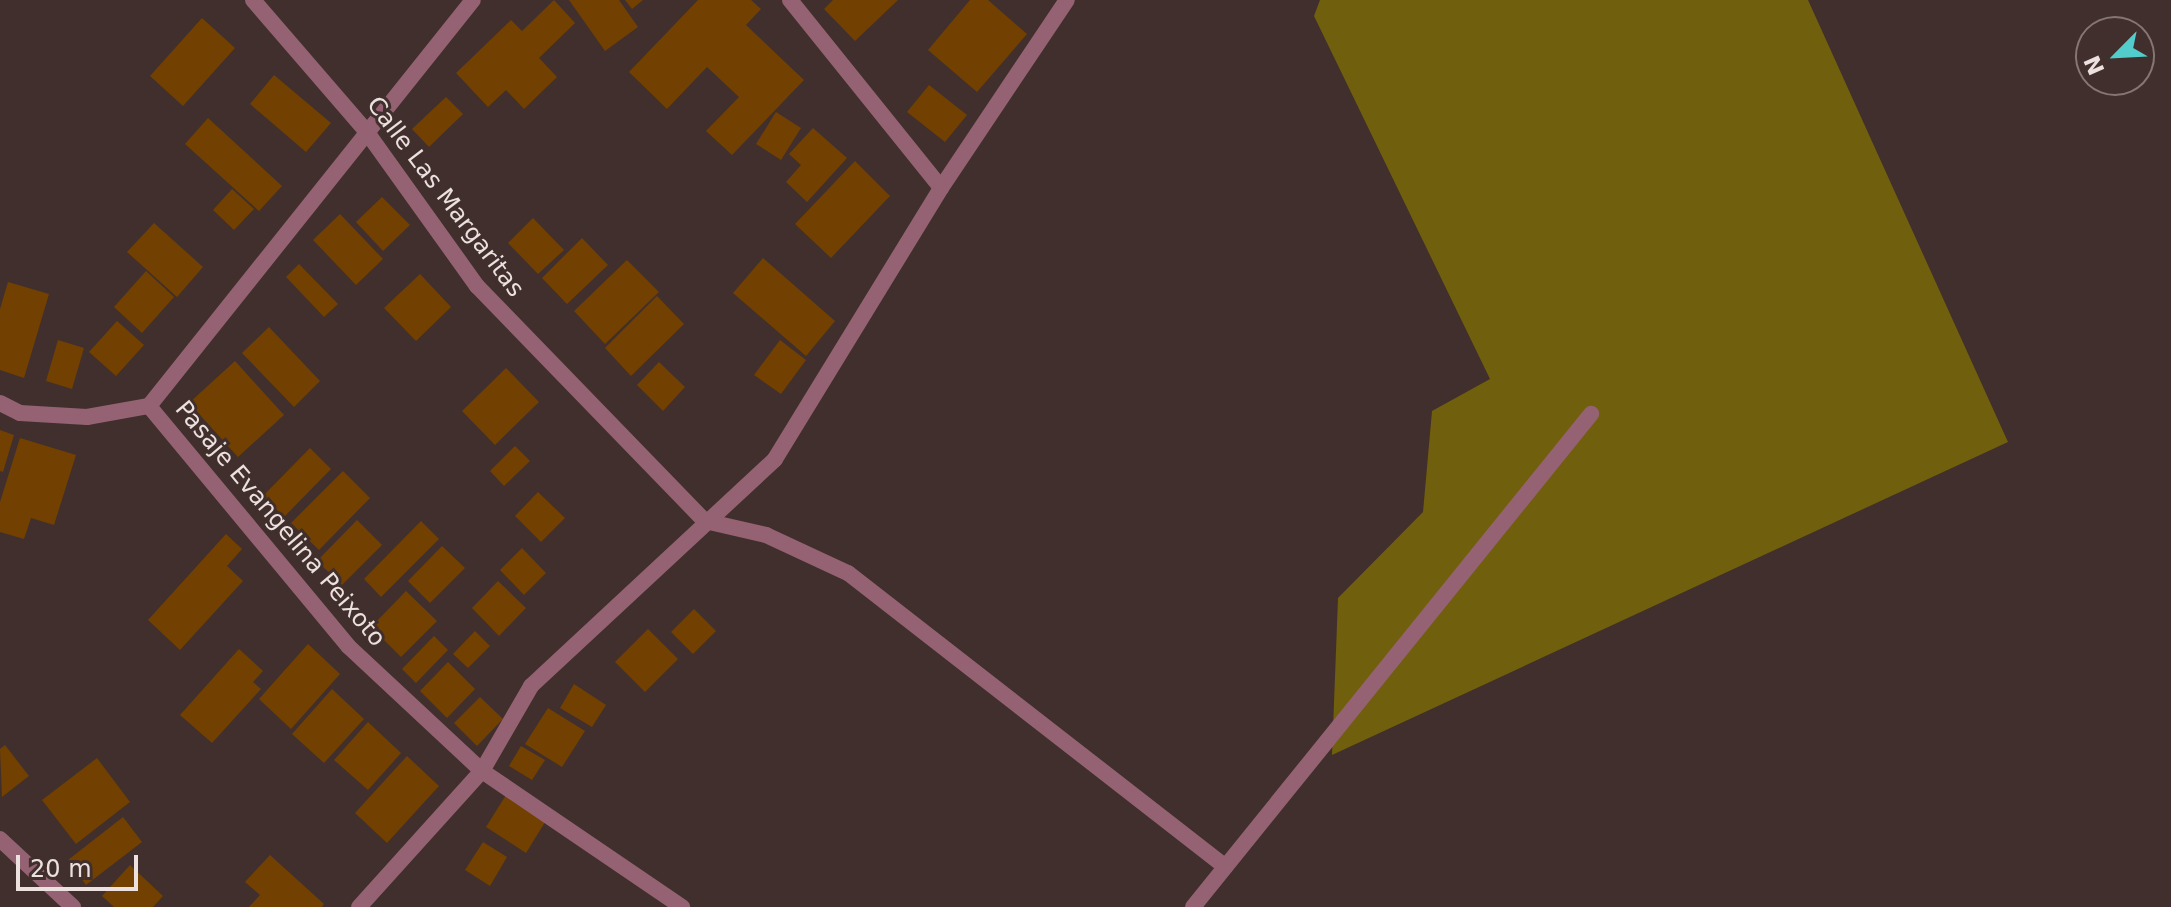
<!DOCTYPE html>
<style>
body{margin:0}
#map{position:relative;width:2171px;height:907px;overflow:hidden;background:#402f2c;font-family:"DejaVu Sans",sans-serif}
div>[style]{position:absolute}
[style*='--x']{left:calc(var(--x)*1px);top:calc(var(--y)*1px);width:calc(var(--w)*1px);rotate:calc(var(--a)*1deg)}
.forest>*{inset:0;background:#705f0c}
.building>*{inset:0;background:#724000}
.street>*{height:16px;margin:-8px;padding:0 8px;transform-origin:8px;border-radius:8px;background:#956273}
span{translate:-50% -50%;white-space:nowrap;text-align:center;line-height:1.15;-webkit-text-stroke:6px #402f2c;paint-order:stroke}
.street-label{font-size:24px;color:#ece1df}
.north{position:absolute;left:2075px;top:16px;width:80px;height:80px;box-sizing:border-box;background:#402f2c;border:2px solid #857674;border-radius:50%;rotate:246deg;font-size:22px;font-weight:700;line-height:32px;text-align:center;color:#ece1df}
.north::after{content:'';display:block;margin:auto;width:28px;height:36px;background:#52cdcc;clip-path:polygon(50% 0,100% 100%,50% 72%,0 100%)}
.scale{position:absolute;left:16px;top:855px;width:122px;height:36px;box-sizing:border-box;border:4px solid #ece1df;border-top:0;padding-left:10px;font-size:24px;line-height:28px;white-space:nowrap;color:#ece1df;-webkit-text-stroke:6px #402f2c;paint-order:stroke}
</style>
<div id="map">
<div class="forest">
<div style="clip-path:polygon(1320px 0,1808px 0,2008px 442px,1332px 755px,1338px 598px,1423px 512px,1432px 411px,1490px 379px,1314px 16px)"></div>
</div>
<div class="building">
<div style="clip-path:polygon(554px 0,575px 23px,539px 58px,557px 77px,524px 109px,506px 90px,488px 107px,456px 73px,511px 20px,522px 31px)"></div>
<div style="clip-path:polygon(569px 0,619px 0,638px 27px,605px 51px)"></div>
<div style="clip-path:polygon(625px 0,643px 0,632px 9px)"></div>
<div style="clip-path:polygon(698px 0,751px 0,761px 9px,746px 25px,804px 80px,732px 155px,706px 131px,739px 97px,707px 67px,667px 109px,629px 72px)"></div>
<div style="clip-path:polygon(833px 0,898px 0,855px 41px,824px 9px)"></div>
<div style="clip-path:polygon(970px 0,988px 0,1027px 34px,977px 92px,928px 50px)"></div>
<div style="clip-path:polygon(202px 18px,235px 48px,183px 106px,150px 76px)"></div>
<div style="clip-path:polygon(274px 75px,331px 123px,306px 152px,250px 104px)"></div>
<div style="clip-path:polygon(929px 85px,967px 115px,945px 142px,907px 112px)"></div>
<div style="clip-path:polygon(446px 97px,463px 114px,429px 147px,412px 129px)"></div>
<div style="clip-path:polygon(776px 112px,801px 128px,781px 160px,756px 144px)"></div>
<div style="clip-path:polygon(208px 118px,282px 186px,259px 211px,185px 144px)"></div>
<div style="clip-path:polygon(813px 128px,847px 158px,807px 202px,786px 182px,801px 165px,789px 154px)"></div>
<div style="clip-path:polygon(855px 161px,890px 196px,831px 258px,795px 224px)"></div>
<div style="clip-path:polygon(232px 189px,254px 209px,234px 230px,213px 210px)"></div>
<div style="clip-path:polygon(382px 197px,410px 225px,383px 251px,356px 222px)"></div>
<div style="clip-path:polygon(340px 214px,383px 259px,356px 285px,313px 240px)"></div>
<div style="clip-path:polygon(533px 218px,564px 250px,538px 274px,508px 243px)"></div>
<div style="clip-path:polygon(154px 223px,203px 267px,177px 297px,127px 252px)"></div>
<div style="clip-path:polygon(582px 238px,608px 265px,567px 304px,542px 278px)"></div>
<div style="clip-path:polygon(763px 258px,835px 321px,806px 356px,733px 293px)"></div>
<div style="clip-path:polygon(627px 260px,659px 292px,605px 344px,574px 311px)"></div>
<div style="clip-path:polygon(299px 264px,338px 304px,324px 317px,286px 277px)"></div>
<div style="clip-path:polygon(146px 271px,174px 297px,142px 333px,114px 307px)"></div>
<div style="clip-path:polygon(420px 274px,451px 307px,416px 341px,384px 308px)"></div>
<div style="clip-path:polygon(8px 282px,49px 294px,24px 378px,0 370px,0 309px)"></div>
<div style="clip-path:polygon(657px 296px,684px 324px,631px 376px,605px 348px)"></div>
<div style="clip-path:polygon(117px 321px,144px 345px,116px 376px,89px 352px)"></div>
<div style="clip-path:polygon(269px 327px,320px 381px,294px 407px,242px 353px)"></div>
<div style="clip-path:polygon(58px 340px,84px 348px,72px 389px,46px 381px)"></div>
<div style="clip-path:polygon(780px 340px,806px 360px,781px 394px,754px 375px)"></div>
<div style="clip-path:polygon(235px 361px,284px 415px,238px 457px,189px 403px)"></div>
<div style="clip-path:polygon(659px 362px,685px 387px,663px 411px,637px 385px)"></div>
<div style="clip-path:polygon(506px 368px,539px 402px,495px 445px,462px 411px)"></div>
<div style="clip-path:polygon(0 430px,14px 435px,3px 472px,0 471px)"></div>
<div style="clip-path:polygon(20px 438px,76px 455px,54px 525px,31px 518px,24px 539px,0 532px,0 502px)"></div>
<div style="clip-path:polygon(515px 446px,530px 461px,504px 486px,490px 471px)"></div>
<div style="clip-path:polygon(310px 448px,331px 469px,284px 517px,263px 496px)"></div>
<div style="clip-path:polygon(343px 471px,370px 498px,319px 550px,291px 523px)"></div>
<div style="clip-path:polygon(538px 492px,565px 518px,541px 542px,515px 516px)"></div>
<div style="clip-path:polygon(357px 520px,382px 545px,342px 585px,317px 561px)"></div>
<div style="clip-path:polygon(421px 521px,439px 539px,381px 597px,364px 579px)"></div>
<div style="clip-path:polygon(226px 534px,242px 549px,227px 566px,243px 581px,180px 650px,148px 620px)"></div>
<div style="clip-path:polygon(442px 546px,465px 568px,430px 603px,408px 581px)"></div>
<div style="clip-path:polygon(522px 548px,546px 573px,524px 595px,500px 570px)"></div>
<div style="clip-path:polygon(498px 581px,526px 608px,499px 636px,472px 608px)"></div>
<div style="clip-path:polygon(406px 591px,437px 621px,401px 657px,371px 627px)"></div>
<div style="clip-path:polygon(694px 609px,716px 631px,693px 654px,671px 632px)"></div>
<div style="clip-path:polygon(648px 629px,678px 659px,645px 692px,615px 662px)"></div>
<div style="clip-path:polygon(475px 631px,490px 646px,468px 668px,453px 654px)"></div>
<div style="clip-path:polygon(434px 636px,448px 650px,416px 683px,402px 669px)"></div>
<div style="clip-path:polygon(308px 644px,340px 674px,291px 729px,259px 699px)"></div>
<div style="clip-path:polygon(239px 649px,263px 671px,253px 682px,261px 689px,212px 743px,180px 715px)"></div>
<div style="clip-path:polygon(448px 662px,475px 689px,447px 718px,420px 691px)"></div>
<div style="clip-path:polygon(574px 684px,606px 705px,592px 727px,560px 708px)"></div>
<div style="clip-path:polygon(332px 689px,364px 719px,324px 763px,292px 734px)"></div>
<div style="clip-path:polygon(480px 697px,503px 719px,477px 746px,454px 723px)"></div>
<div style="clip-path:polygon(548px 708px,585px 731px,562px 767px,525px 744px)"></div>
<div style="clip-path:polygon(368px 722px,401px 753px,368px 790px,334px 760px)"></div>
<div style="clip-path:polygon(5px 745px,29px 776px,2px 797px,0 749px)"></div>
<div style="clip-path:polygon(521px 746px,545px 760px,532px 780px,509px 766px)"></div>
<div style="clip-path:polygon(407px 756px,439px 786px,387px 843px,355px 813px)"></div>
<div style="clip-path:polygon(97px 758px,130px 802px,76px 844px,42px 800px)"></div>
<div style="clip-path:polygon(506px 795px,547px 819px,526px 853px,486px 827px)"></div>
<div style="clip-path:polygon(123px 817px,142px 842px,86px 885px,68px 860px)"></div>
<div style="clip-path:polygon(483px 842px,507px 857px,490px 886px,465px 870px)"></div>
<div style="clip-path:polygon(270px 855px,324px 904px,322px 907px,249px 907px,260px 895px,245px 882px)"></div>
<div style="clip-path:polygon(130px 865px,163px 896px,153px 907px,114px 907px,102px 896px)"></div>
</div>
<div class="street">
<div style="--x:253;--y:0;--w:173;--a:49.2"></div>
<div style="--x:366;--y:131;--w:191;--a:54.4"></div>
<div style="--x:477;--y:286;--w:327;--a:45.9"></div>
<div style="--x:705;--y:521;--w:63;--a:12.9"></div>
<div style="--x:766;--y:535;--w:90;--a:24.9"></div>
<div style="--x:848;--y:573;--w:478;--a:37.9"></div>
<div style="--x:790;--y:0;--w:241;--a:51.2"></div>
<div style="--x:0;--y:403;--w:22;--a:27"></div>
<div style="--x:20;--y:413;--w:67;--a:3.4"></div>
<div style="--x:87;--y:417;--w:63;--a:-10.1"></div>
<div style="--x:149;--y:406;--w:519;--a:-51.41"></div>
<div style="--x:149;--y:406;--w:312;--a:50.3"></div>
<div style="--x:348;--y:646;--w:183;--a:43"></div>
<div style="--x:482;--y:771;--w:242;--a:34.2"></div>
<div style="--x:0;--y:839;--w:100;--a:43"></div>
<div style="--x:359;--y:907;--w:183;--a:-47.9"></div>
<div style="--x:482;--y:771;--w:98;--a:-60"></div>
<div style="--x:531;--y:686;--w:333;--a:-42.9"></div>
<div style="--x:775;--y:459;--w:318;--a:-58.5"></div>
<div style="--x:941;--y:188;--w:226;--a:-56.2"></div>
<div style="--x:1193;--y:907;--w:634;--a:-51.09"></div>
</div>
<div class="street-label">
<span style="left:445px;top:197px;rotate:53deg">Calle Las Margaritas</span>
<span style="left:280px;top:524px;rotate:50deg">Pasaje Evangelina Peixoto</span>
</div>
<div class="north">N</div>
<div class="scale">20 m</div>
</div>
